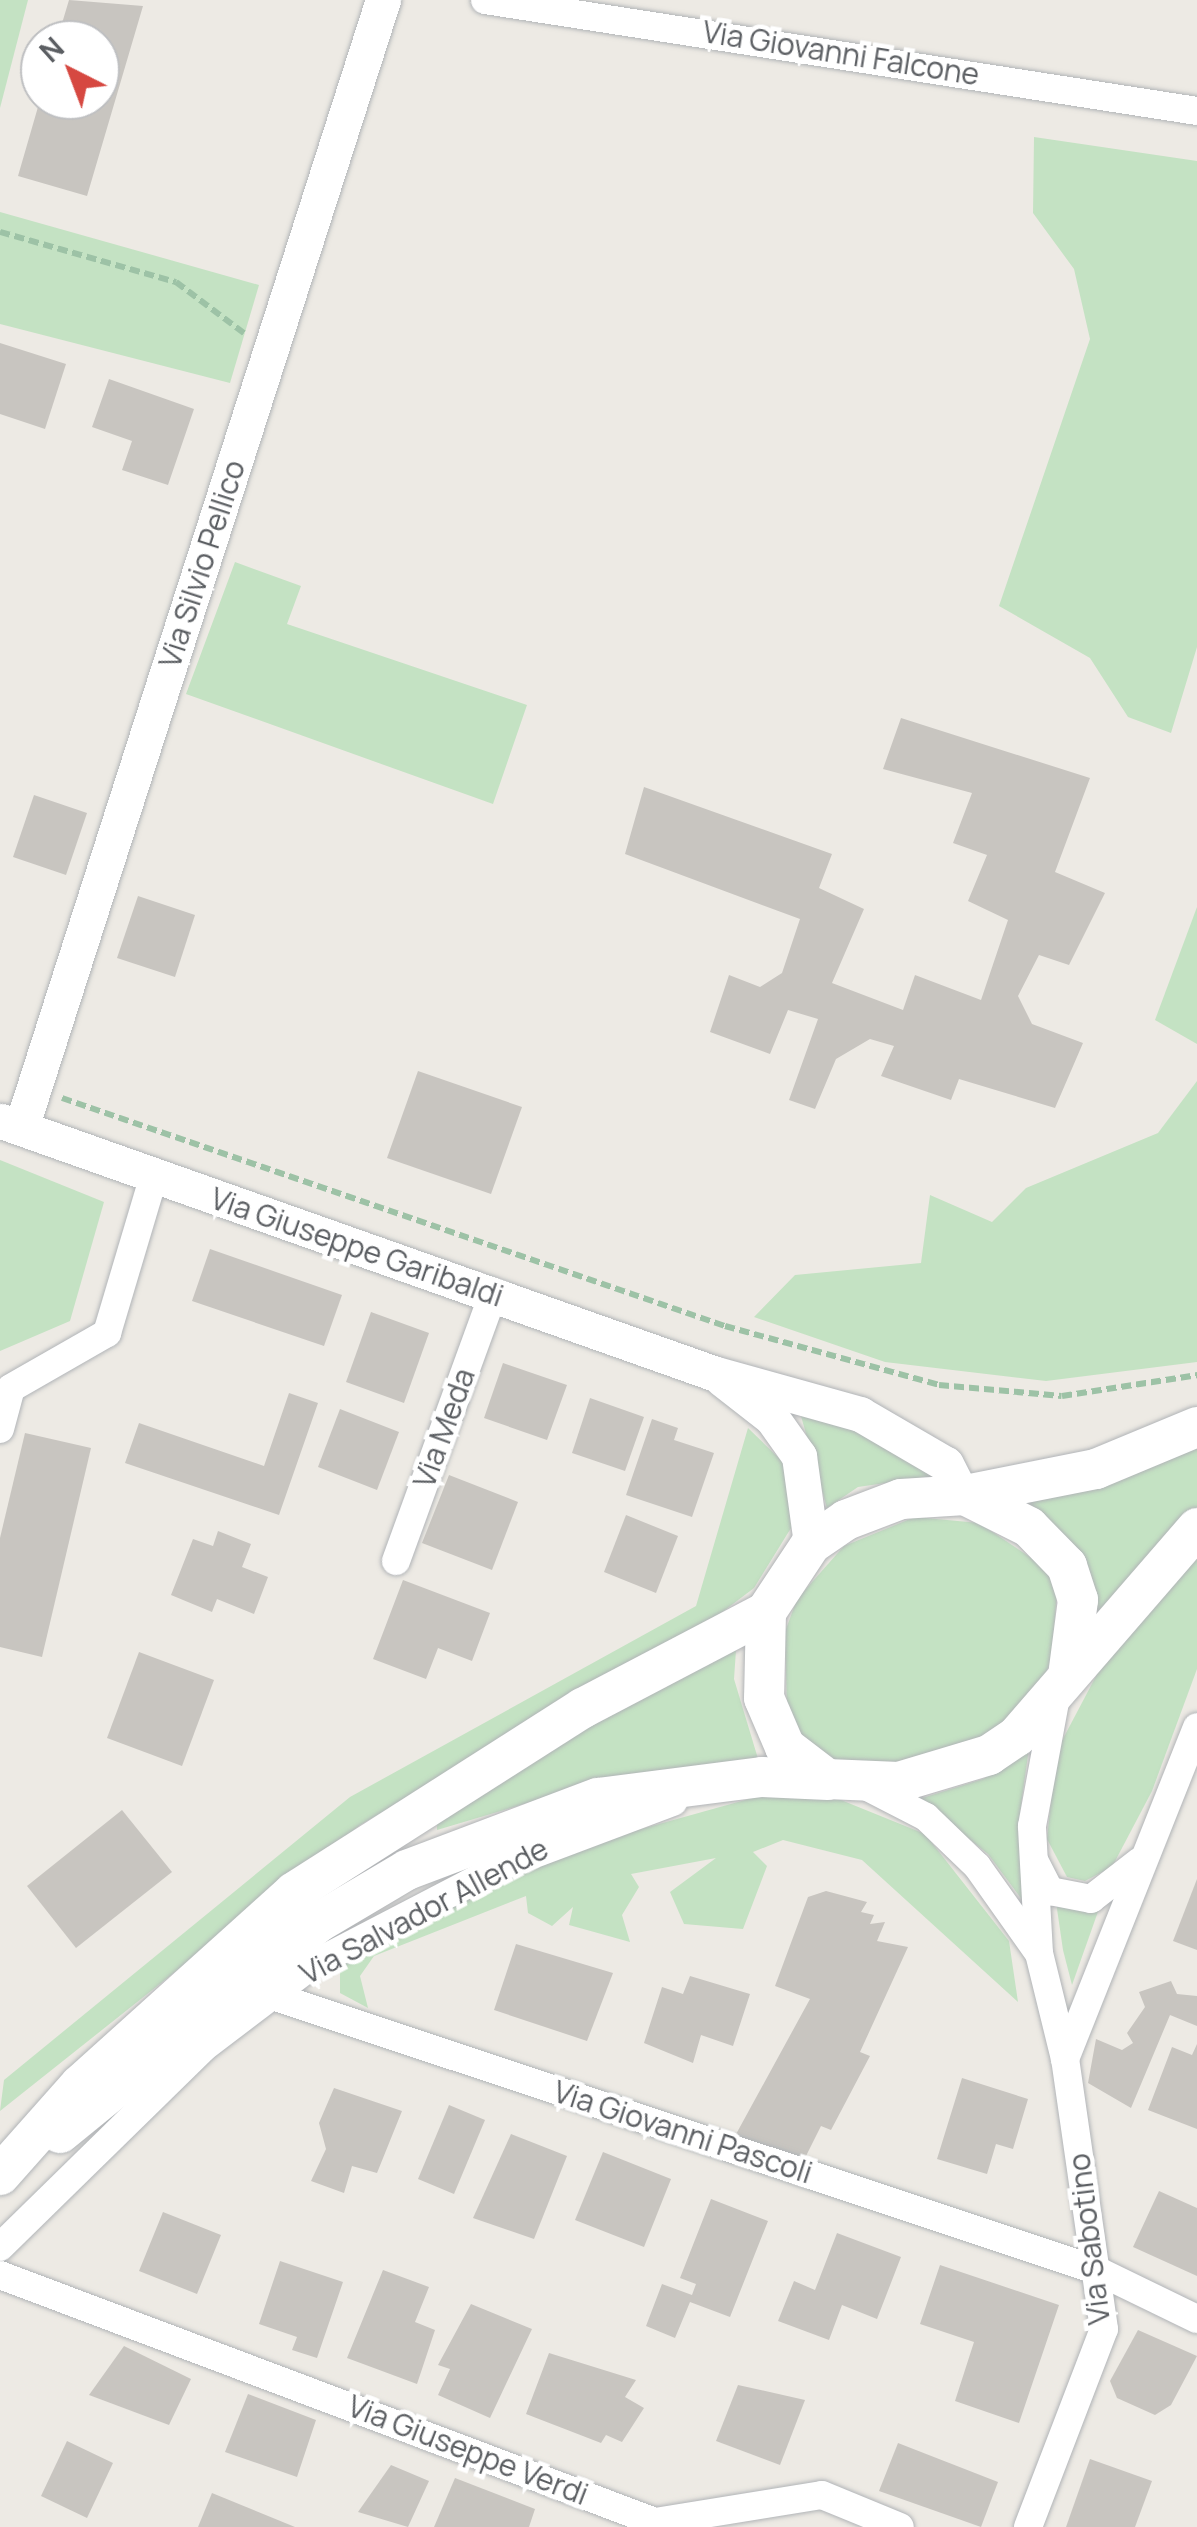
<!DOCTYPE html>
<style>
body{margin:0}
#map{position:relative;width:1197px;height:2527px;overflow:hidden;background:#edeae4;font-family:Manrope,sans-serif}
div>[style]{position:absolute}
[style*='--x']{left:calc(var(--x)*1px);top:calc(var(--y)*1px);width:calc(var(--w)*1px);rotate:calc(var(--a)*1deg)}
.green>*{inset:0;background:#c4e2c3}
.building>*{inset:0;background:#c8c5c0}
.path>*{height:6px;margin-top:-3px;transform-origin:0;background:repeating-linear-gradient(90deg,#9dc2a6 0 10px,transparent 0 15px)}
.roads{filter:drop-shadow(0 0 2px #b1b4b7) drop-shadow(0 0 2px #b1b4b7)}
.minor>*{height:28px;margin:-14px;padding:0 14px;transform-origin:14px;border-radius:14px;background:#fff}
.tertiary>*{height:35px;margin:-17.5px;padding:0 17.5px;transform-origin:17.5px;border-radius:17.5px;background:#fff}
.secondary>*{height:40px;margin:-20px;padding:0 20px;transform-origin:20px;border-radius:20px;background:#fff}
span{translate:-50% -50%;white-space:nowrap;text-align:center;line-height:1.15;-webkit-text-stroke:9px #fff;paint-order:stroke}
.street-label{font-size:30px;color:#5c5f63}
.north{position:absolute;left:20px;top:20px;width:100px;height:100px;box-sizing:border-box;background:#fff;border:2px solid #bebfc1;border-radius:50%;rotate:318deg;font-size:28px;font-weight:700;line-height:40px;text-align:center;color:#5c5f63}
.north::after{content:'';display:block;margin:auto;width:35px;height:45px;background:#d64841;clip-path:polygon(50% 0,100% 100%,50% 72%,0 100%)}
</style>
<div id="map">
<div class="green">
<div style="clip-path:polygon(0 0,28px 0,0 108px)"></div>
<div style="clip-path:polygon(1034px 137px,1197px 161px,1197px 647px,1171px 733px,1128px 717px,1090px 658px,999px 606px,1090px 339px,1074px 269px,1033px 213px)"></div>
<div style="clip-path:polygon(0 212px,259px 285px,230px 383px,0 324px)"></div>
<div style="clip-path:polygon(235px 562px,301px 586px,287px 624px,527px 705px,493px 804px,186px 694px)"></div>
<div style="clip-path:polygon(1197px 907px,1197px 1044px,1155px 1020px)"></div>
<div style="clip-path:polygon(1197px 1081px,1197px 1362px,1046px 1381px,885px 1362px,754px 1317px,795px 1275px,921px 1263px,930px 1195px,992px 1222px,1026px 1188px,1158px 1133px)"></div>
<div style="clip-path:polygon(0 1160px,104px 1202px,70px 1321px,0 1351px)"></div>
<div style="clip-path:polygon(799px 1409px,827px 1415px,940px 1475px,858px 1487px,827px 1508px)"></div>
<div style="clip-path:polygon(748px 1428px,786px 1465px,791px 1528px,754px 1588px,696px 1632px,360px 1825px,0 2111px,4px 2080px,350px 1797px,696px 1606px)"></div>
<div style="clip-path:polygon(1197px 1443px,1197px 1508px,1099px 1617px,1086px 1560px,1017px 1497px)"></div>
<div style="clip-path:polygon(915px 1517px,979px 1523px,1042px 1565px,1057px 1589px,1052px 1658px,1038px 1691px,981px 1742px,902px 1769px,827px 1761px,803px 1745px,787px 1712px,785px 1632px,797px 1599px,844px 1546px)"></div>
<div style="clip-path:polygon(1197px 1544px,1197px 1669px,1152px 1791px,1112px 1867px,1085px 1881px,1067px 1877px,1047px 1839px,1056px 1752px,1114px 1642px)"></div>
<div style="clip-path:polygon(736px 1650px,734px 1679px,759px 1762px,564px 1792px,437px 1830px,437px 1819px,555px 1745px)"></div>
<div style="clip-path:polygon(1029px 1748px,1019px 1820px,1032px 1913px,988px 1854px,919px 1799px,983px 1779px)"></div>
<div style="clip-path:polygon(763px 1795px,841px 1800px,925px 1834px,1009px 1941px,1018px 2002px,862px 1860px,783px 1840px,753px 1852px,767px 1866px,743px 1929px,684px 1924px,670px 1892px,716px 1858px,631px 1874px,639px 1887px,622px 1915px,630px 1942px,569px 1925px,573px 1907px,552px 1926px,528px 1913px,526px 1896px,374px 1956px,360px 1976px,368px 2008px,340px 1993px,340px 1960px,496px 1883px,591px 1843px)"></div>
<div style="clip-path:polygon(1056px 1902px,1100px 1906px,1072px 1985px,1063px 1950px)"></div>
</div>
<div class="building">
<div style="clip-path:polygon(69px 0,143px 6px,87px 196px,18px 176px,40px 100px,100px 100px,100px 40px,57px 40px)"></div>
<div style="clip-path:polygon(0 343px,66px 364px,45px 429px,0 414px)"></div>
<div style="clip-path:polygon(109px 379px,194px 409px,168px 485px,122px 470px,132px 441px,92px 427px)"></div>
<div style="clip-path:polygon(901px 718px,1090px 778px,1055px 872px,1105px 893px,1069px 965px,1039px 955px,1018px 996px,1032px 1024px,1083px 1043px,1055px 1108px,959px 1079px,951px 1100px,881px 1076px,894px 1046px,870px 1039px,836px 1059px,815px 1109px,789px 1100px,818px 1019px,788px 1010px,770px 1054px,710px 1032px,729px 975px,760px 987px,782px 973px,800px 919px,625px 854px,644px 787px,832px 854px,819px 888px,864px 909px,832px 983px,903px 1010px,915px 975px,981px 1000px,1008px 920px,968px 901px,987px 855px,953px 843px,972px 793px,883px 769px)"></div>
<div style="clip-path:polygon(34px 795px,87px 813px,66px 875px,13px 857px)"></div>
<div style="clip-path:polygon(138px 896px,195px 915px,175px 977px,117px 958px)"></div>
<div style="clip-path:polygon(418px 1071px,522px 1107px,491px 1194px,387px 1158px)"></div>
<div style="clip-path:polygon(210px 1249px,342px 1295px,324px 1346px,192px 1301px)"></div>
<div style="clip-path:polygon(371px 1312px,429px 1333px,404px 1403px,346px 1382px)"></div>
<div style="clip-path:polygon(503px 1363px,567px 1385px,547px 1440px,484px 1418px)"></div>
<div style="clip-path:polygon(289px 1393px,318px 1403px,279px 1515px,125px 1463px,139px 1423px,264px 1466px)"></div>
<div style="clip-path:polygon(590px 1398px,644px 1417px,625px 1471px,572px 1453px)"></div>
<div style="clip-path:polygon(340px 1409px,399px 1432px,377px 1490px,318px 1467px)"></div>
<div style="clip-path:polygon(652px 1419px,678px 1428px,674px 1440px,714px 1453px,692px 1517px,626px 1495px)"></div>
<div style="clip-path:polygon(25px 1433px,91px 1448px,42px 1657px,0 1647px,0 1538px)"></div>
<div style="clip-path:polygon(449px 1475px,518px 1502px,492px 1570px,422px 1543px)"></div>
<div style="clip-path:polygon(626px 1515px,678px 1536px,656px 1593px,604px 1572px)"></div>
<div style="clip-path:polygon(218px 1531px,251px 1544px,242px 1567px,268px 1577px,254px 1614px,217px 1599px,212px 1612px,171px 1595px,193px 1539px,213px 1546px)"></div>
<div style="clip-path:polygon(403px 1580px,490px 1613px,472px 1661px,438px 1648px,426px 1679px,373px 1659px)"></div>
<div style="clip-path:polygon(139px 1652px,214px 1680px,182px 1766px,107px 1738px)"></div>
<div style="clip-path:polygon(122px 1810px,172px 1872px,76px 1948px,27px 1886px)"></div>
<div style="clip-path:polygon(1197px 1879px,1197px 1950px,1173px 1941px)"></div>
<div style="clip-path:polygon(826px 1891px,867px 1902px,861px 1912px,874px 1915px,870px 1924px,885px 1922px,877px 1941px,908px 1947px,860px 2052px,870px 2056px,831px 2130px,821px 2126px,805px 2158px,735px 2136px,810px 1999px,775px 1986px,808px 1897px)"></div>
<div style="clip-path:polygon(516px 1944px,613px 1973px,587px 2041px,494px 2010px)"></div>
<div style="clip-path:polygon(690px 1976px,750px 1994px,733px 2046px,701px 2035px,693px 2063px,644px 2043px,662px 1987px,683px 1994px)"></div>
<div style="clip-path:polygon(1171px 1981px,1177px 1994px,1197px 1996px,1197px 2026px,1170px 2015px,1131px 2108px,1088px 2083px,1096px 2039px,1122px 2050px,1133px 2043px,1127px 2033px,1145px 2007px,1139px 1992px)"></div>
<div style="clip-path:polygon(1197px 2044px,1197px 2129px,1148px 2110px,1172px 2047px,1192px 2055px)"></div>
<div style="clip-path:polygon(962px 2078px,1028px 2099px,1013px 2149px,996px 2144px,987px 2174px,937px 2159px)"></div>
<div style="clip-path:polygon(334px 2088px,402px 2111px,377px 2173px,352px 2166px,344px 2193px,311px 2181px,326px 2149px,319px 2123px)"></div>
<div style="clip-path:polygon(449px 2105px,485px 2120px,454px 2194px,418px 2179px)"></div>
<div style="clip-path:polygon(511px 2134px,567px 2156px,534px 2239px,473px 2218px)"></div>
<div style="clip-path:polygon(603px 2152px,671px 2179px,644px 2247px,575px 2220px)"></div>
<div style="clip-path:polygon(1159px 2191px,1197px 2208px,1197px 2276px,1133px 2247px)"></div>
<div style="clip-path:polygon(711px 2199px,768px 2221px,730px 2317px,690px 2302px,675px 2338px,646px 2326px,662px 2284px,692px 2295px,696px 2284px,680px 2278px)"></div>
<div style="clip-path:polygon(163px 2212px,221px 2235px,197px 2294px,139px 2271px)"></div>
<div style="clip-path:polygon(837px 2233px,901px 2257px,877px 2319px,842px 2305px,829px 2340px,778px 2321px,794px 2281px,815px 2290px)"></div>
<div style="clip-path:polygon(280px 2261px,343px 2282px,317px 2358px,292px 2350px,297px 2337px,259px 2324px)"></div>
<div style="clip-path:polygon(940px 2265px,1059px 2305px,1019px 2423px,955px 2401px,974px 2342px,920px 2324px)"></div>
<div style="clip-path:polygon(383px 2270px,429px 2287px,415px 2322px,435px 2330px,417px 2384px,347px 2358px)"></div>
<div style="clip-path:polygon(471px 2304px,532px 2329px,490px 2418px,438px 2395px,450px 2369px,438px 2365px)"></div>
<div style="clip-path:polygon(1138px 2330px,1197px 2356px,1171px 2405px,1155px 2415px,1117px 2398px,1110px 2381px)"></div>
<div style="clip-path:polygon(124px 2346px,191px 2379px,169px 2425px,89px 2395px)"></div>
<div style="clip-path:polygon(549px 2353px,636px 2380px,625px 2397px,644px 2408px,622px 2442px,606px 2435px,601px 2443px,526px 2414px)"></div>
<div style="clip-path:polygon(738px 2385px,805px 2400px,780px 2465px,716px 2441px)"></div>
<div style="clip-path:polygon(248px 2394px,316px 2420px,297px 2477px,225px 2452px)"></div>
<div style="clip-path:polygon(67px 2441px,113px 2463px,87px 2518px,41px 2496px)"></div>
<div style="clip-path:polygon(898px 2443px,998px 2482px,981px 2527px,879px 2491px)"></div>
<div style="clip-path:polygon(1090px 2459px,1152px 2481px,1135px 2527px,1066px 2527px)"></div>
<div style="clip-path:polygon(391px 2465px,429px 2481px,408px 2527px,358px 2512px)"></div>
<div style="clip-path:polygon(455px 2478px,535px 2509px,529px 2527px,434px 2527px)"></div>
<div style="clip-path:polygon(212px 2493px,295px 2527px,198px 2527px)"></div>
</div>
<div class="path">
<div style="--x:0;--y:232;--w:183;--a:15.9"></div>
<div style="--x:176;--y:282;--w:85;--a:36.9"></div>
<div style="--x:62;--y:1098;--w:701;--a:18.98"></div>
<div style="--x:725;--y:1326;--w:222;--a:15.4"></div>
<div style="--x:939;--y:1385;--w:123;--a:5.1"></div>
<div style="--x:1062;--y:1396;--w:137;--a:-8.8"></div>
</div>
<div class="roads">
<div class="minor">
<div style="--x:485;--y:0;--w:721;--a:8.86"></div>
<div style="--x:0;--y:1429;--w:42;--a:-75"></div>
<div style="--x:11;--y:1388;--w:111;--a:-29.8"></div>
<div style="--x:107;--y:1333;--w:165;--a:-73.4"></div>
<div style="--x:396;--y:1561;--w:283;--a:-70"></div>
<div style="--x:864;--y:1785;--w:70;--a:27.3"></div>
<div style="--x:926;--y:1817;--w:71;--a:43.9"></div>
<div style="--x:977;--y:1866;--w:105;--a:54.7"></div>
<div style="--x:1035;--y:1862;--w:33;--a:63"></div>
<div style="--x:1050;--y:1891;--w:42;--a:11"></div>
<div style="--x:1091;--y:1899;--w:62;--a:-37.8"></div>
<div style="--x:270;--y:1995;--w:871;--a:18.41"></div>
<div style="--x:1096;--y:2270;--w:112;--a:25.9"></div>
<div style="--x:1065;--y:2059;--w:357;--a:-68.3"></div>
<div style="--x:0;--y:2247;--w:284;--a:-44.4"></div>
<div style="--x:203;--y:2048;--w:137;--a:-37.3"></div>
<div style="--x:312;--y:1965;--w:212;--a:-27.5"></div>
<div style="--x:500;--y:1867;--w:185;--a:-20.6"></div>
<div style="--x:0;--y:2275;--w:700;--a:20.66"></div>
<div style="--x:655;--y:2522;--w:169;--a:-9.2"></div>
<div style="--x:822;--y:2495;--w:84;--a:22.3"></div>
<div style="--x:1028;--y:2527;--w:212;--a:-69"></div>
<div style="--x:1104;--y:2329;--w:273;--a:-98.2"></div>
<div style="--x:1065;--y:2059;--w:109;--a:-103.8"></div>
<div style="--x:1039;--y:1953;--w:127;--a:-93.2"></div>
<div style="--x:1032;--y:1826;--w:126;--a:-79.5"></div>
</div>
<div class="tertiary">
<div style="--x:1;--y:1121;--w:755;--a:19.49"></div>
<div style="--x:713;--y:1373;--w:153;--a:15.6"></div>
<div style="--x:860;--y:1414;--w:99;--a:30.2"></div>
<div style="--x:946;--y:1464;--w:36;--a:63"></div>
<div style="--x:21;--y:1128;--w:1185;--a:-72.21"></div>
<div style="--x:722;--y:1379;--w:63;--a:38"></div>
<div style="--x:772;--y:1418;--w:47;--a:54.6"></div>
<div style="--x:799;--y:1456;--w:89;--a:82.2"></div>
</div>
<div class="secondary">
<div style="--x:965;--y:1495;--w:134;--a:-11.2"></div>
<div style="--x:1096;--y:1469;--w:109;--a:-22.6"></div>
<div style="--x:1068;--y:1676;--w:77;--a:-82.5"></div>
<div style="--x:1078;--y:1600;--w:36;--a:-108"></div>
<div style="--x:1067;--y:1566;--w:54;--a:-134.3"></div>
<div style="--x:1029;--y:1527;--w:72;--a:-153.4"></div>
<div style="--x:965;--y:1495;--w:64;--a:176.4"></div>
<div style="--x:901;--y:1499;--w:59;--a:159.1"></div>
<div style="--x:846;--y:1520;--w:42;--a:145.6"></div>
<div style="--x:811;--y:1544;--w:82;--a:123.5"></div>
<div style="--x:766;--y:1612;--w:86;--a:91.3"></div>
<div style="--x:764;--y:1698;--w:53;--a:66.8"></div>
<div style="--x:785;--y:1747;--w:53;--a:37.3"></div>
<div style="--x:827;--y:1779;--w:72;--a:2.4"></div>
<div style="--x:899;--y:1782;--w:94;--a:-16.7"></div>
<div style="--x:989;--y:1755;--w:34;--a:-34"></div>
<div style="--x:1017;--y:1736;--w:275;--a:-49.1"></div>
<div style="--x:60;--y:2133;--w:334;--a:-39.2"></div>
<div style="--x:319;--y:1922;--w:102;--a:-30.6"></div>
<div style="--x:407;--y:1870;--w:204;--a:-20.7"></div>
<div style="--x:598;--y:1798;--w:165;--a:-7.3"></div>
<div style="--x:762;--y:1777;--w:66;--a:2.6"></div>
<div style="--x:0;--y:2175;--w:120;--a:-48.4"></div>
<div style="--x:80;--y:2085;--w:288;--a:-42"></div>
<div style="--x:294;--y:1892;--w:343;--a:-32.5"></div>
<div style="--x:583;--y:1708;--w:207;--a:-27.7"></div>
</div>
</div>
<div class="street-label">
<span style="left:841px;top:53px;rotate:9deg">Via Giovanni Falcone</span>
<span style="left:202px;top:564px;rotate:-72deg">Via Silvio Pellico</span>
<span style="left:357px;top:1247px;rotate:19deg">Via Giuseppe Garibaldi</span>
<span style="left:444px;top:1428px;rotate:-70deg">Via Meda</span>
<span style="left:424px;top:1911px;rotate:-28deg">Via Salvador Allende</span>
<span style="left:683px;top:2132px;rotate:18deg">Via Giovanni Pascoli</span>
<span style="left:1089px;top:2239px;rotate:-97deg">Via Sabotino</span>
<span style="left:468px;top:2450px;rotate:21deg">Via Giuseppe Verdi</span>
</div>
<div class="north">N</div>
</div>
